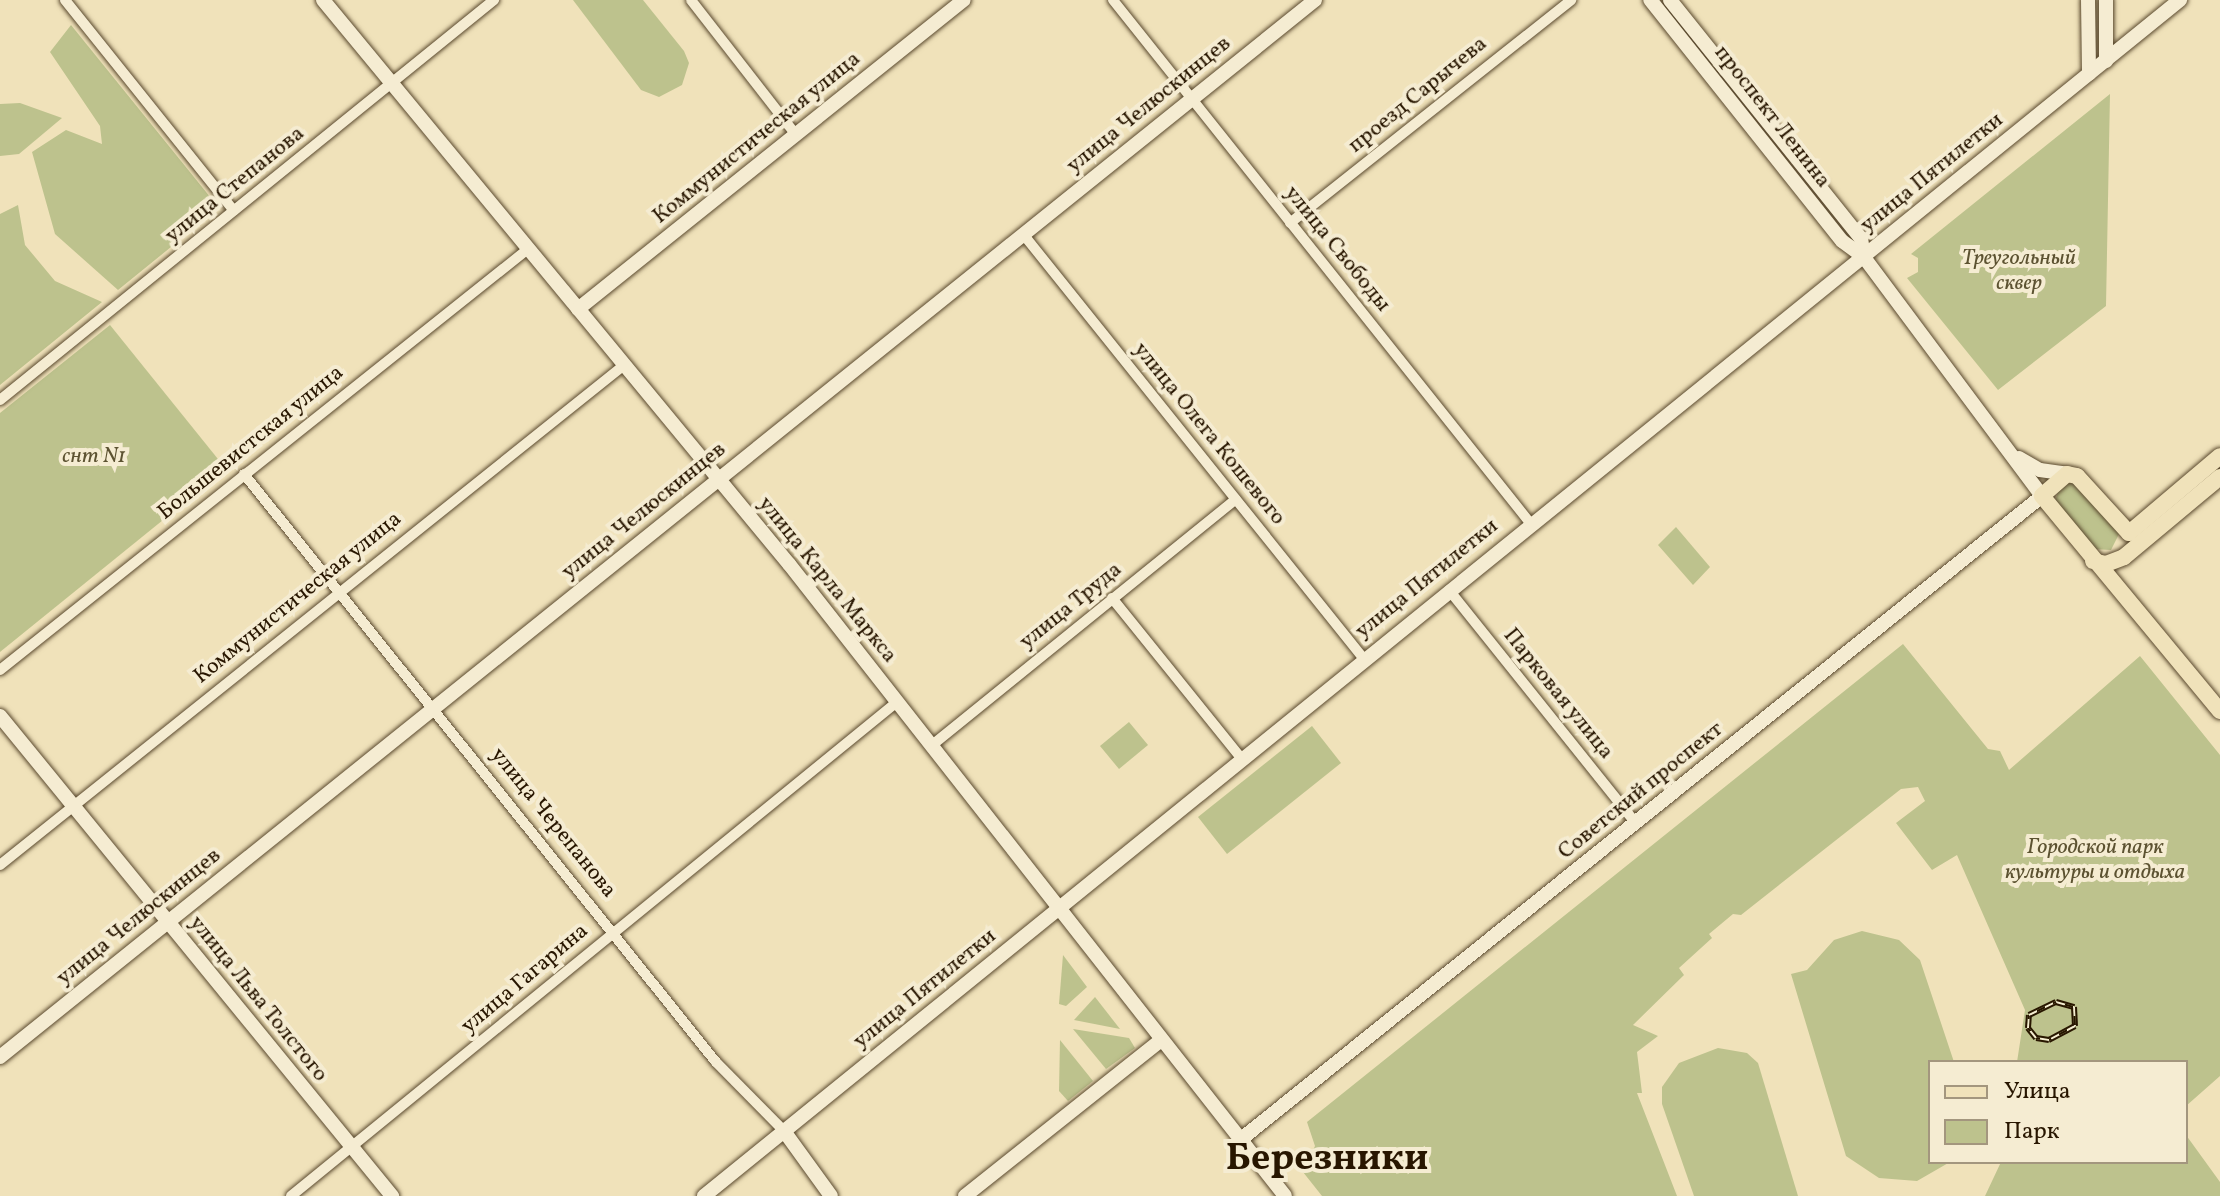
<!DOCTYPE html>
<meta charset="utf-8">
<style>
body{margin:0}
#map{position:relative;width:2220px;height:1196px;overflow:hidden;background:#f0e2ba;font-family:Vollkorn,serif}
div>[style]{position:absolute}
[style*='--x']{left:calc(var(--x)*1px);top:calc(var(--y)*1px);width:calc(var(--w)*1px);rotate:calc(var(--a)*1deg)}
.green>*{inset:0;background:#bdc28d}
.roads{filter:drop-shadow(0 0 2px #5a492e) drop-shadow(0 0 2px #5a492e)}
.street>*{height:10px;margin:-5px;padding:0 5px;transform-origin:5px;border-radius:5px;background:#f5ecd2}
.secondary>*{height:14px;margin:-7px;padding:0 7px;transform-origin:7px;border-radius:7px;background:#f5ecd2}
.primary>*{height:16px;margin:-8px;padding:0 8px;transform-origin:8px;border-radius:8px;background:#f0e2ba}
.rail>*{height:6px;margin-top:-3px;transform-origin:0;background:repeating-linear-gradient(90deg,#f5ecd2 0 9px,#281600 0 18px);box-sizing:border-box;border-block:2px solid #281600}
span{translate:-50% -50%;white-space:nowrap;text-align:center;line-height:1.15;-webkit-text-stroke:8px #f5ecd2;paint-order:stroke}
.street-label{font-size:22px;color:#281600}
.park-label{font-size:22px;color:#5c5231;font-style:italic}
.town-label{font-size:38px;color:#281600;font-weight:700}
.legend{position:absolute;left:1928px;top:1060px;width:260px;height:104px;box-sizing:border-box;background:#f5ecd2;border:2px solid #a3967e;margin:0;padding:10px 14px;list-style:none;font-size:24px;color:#281600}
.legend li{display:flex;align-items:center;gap:16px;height:40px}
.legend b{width:40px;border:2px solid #a3967e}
</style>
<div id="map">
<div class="green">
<div style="clip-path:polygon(573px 0,643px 0,684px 51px,689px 63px,682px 85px,659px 97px,641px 90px)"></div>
<div style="clip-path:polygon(71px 25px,219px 208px,118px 290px,55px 234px,32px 152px,66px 130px,102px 144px,100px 126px,50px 52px)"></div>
<div style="clip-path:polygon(2110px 94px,2106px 306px,1998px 390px,1907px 278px,1918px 272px,1918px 258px,1911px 254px)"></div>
<div style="clip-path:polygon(20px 103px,62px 118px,19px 154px,0 156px,0 104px)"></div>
<div style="clip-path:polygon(18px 205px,25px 245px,55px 281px,102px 302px,0 385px,0 214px)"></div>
<div style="clip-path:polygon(110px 325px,226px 469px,0 652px,0 413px)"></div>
<div style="clip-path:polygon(2072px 481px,2120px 532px,2111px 550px,2093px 549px,2055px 502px,2059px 488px)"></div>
<div style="clip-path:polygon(1676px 527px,1710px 567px,1693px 585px,1658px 545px)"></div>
<div style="clip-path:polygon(1903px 644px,1988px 749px,2000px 751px,2009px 770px,2140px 656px,2220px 755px,2220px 1076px,2186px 1106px,2186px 1062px,2017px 1062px,2025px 1010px,1957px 855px,1932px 870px,1896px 823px,1925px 801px,1918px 787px,1901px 789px,1741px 915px,1733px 914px,1709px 934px,1712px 938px,1679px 968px,1684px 975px,1633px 1025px,1658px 1036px,1637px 1052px,1642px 1093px,1637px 1093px,1677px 1196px,1322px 1196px,1303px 1172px,1315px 1146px,1307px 1122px)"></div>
<div style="clip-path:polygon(1129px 722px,1148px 745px,1119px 769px,1100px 746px)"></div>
<div style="clip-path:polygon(1312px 726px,1341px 763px,1227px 854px,1198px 817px)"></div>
<div style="clip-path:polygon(1862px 931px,1899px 940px,1920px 960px,1954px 1062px,1930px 1062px,1930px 1162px,1950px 1162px,1917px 1181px,1879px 1178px,1846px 1156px,1791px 974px,1807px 970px,1834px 940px)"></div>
<div style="clip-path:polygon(1063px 955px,1087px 987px,1066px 1006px,1059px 1004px)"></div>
<div style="clip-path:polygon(1095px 997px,1120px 1029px,1074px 1020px)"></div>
<div style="clip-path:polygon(1073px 1029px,1129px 1038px,1135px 1048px,1106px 1069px)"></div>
<div style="clip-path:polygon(1060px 1040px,1093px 1081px,1068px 1101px,1059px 1091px)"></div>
<div style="clip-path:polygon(1718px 1048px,1747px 1053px,1758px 1063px,1798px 1196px,1694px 1196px,1662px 1104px,1662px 1087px,1679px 1063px)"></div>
<div style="clip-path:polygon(2186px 1135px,2220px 1182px,2220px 1196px,1985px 1196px,2001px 1162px,2186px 1162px)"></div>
</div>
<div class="roads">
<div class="street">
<div style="--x:65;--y:0;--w:270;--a:51.3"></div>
<div style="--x:691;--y:0;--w:171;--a:52.1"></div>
<div style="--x:1113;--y:0;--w:670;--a:51.42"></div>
<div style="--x:1290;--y:223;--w:359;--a:-38.4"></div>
<div style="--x:1023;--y:234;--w:545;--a:51.26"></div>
<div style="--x:0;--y:400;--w:636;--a:-39"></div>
<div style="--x:244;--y:474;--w:754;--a:51.25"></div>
<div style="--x:716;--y:1062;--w:97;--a:45.4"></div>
<div style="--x:1449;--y:590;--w:299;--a:51.3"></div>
<div style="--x:1112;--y:598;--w:206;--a:51.1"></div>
<div style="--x:0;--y:670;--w:675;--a:-38.57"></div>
<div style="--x:931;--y:746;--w:392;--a:-39"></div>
<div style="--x:0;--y:865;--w:800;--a:-38.7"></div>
<div style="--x:291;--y:1196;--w:782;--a:-39.19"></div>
</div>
<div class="secondary">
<div style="--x:323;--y:0;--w:732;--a:50.44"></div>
<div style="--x:789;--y:564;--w:803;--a:51.87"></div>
<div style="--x:1670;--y:0;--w:305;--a:51.3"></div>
<div style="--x:1861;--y:238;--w:19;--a:81"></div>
<div style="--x:2088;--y:0;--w:74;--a:89.2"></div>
<div style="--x:2106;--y:61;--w:61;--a:-90"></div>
<div style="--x:578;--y:309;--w:494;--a:-38.7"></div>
<div style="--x:2019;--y:458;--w:24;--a:30"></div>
<div style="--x:2040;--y:470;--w:27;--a:8"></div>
<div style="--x:0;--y:716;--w:620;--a:50.76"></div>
<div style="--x:0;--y:1057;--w:1687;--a:-38.79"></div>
<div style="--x:784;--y:1131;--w:80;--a:54.1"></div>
<div style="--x:1240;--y:1140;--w:1029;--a:-38.76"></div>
<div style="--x:2042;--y:496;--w:298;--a:-126.7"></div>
<div style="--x:1864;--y:257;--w:27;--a:-144"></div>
<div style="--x:1842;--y:241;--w:308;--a:-128.5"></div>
<div style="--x:704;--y:1196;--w:1900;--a:-39.02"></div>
<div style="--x:965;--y:1196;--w:249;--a:-38.5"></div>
</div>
<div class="primary">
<div style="--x:2129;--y:533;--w:77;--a:-132.4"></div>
<div style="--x:2077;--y:476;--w:10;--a:-169"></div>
<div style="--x:2067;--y:474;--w:33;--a:139"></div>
<div style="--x:2042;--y:496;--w:279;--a:50.4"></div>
<div style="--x:2129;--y:533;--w:119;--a:-40.2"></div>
<div style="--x:2093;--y:561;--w:13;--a:13"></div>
<div style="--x:2106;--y:564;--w:19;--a:-21"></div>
<div style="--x:2124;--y:557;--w:125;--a:-39.8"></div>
</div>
</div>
<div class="rail">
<div style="--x:2056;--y:1002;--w:19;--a:16"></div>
<div style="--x:2074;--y:1007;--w:19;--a:87"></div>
<div style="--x:2075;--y:1026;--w:30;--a:152"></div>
<div style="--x:2049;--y:1040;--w:13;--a:-171"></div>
<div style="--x:2036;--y:1038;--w:13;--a:-129"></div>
<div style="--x:2028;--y:1028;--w:13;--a:-86"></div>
<div style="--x:2029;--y:1015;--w:30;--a:-26"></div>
</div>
<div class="street-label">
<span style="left:1418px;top:95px;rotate:-39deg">проезд Сарычева</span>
<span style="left:1149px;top:105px;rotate:-39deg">улица Челюскинцев</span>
<span style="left:1772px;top:117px;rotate:52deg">проспект Ленина</span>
<span style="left:757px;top:138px;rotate:-39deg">Коммунистическая улица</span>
<span style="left:1932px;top:173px;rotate:-39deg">улица Пятилетки</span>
<span style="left:235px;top:185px;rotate:-39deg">улица Степанова</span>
<span style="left:1337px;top:249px;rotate:51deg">улица Свободы</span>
<span style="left:1209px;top:434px;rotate:51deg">улица Олега Кошевого</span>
<span style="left:251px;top:443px;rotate:-39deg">Большевистская улица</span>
<span style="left:644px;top:511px;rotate:-39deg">улица Челюскинцев</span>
<span style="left:1427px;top:579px;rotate:-39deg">улица Пятилетки</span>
<span style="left:827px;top:580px;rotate:51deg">улица Карла Маркса</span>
<span style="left:298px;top:598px;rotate:-39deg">Коммунистическая улица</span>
<span style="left:1071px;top:606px;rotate:-39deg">улица Труда</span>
<span style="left:1558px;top:694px;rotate:51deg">Парковая улица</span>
<span style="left:1641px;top:791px;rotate:-39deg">Советский проспект</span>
<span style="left:553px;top:823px;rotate:51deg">улица Черепанова</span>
<span style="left:139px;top:917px;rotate:-39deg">улица Челюскинцев</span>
<span style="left:525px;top:979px;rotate:-40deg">улица Гагарина</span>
<span style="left:925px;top:989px;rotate:-39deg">улица Пятилетки</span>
<span style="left:258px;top:999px;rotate:51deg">улица Льва Толстого</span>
</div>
<div class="park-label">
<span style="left:2019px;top:271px">Треугольный<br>сквер</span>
<span style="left:94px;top:457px">снт N1</span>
<span style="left:2095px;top:860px">Городской парк<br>культуры и отдыха</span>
</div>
<div class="town-label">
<span style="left:1327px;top:1160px">Березники</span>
</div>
<ul class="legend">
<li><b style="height:10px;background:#f0e2ba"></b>Улица</li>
<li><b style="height:22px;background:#bdc28d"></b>Парк</li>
</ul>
</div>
